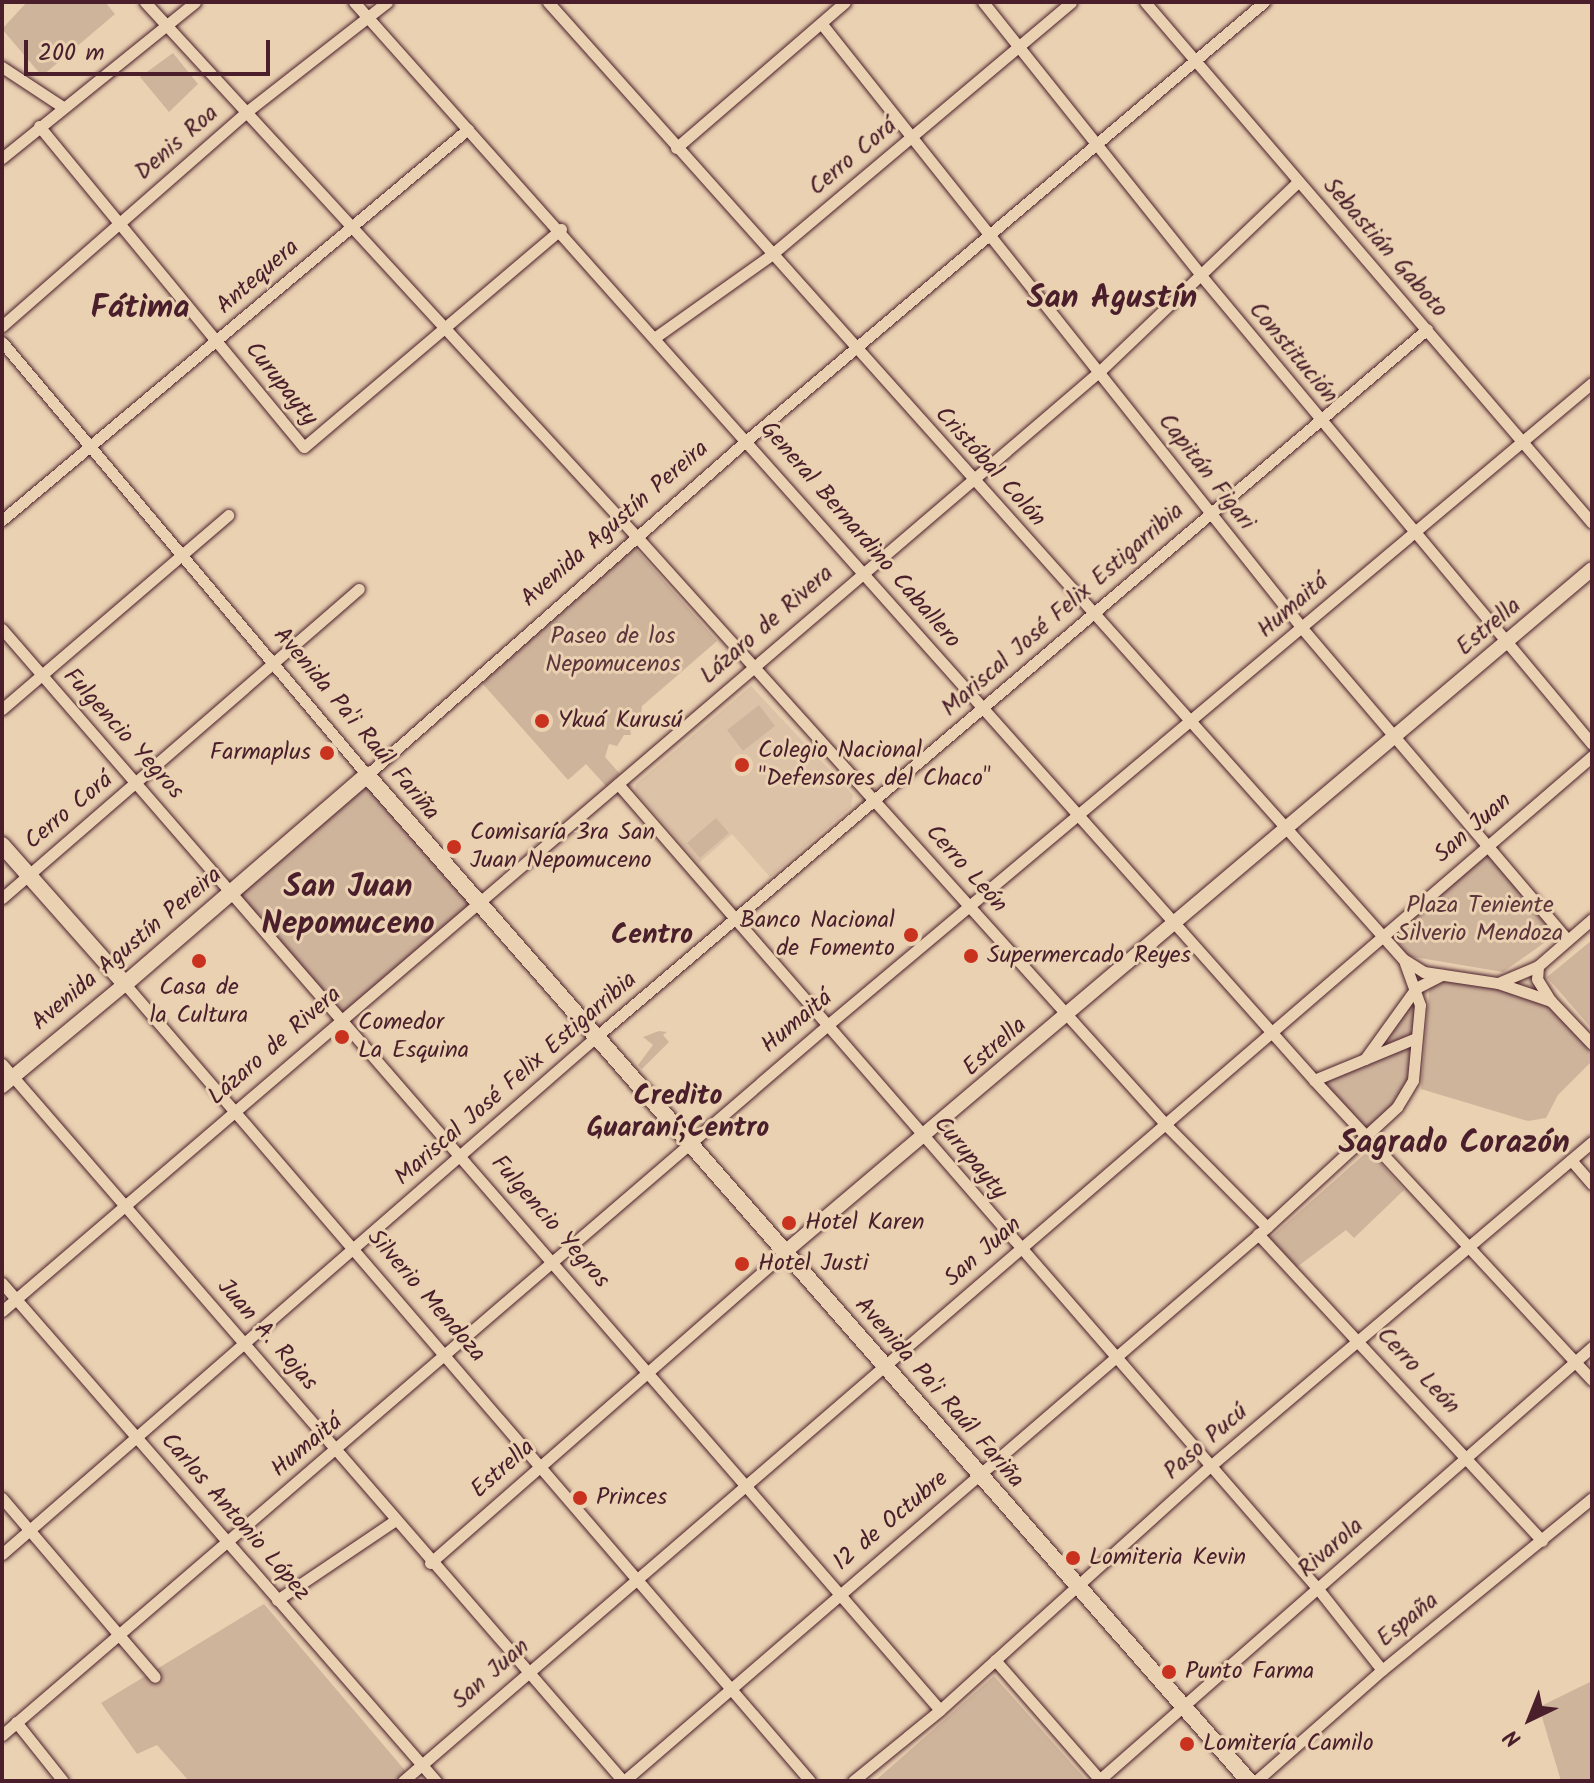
<!DOCTYPE html>
<meta charset="utf-8">
<style>
body{margin:0}
#map{position:relative;width:1594px;height:1783px;overflow:hidden;background:#ead1b2;font-family:Kalam,sans-serif}
div>[style]{position:absolute}
[style*='--x']{left:calc(var(--x)*1px);top:calc(var(--y)*1px);width:calc(var(--w)*1px);rotate:calc(var(--a)*1deg)}
.built>*{inset:0;background:#dcc2a7}
.green>*{inset:0;background:#cfb49c}
.roads{filter:drop-shadow(0 0 2px #4a1f2b) drop-shadow(0 0 2px #4a1f2b)}
.minor>*{height:11px;margin:-5.5px;padding:0 5.5px;transform-origin:5.5px;border-radius:5.5px;background:#ead1b2}
.major>*{height:14px;margin:-7px;padding:0 7px;transform-origin:7px;border-radius:7px;background:#ead1b2}
.highway>*{height:16px;margin:-8px;padding:0 8px;transform-origin:8px;border-radius:8px;background:#ead1b2}
.dots>*{width:22px;height:22px;translate:-50% -50%;box-sizing:border-box;border:4px solid #ead1b2;border-radius:50%}
span{translate:-50% -50%;white-space:nowrap;text-align:center;line-height:1.15;-webkit-text-stroke:6px #ead1b2;paint-order:stroke}
.street-label{font-size:24px;color:#4a1f2b}
.park-label{font-size:24px;color:#5e353c}
.poi-label{font-size:24px;color:#4a1f2b}
.left{translate:0 -50%;text-align:left}
.right{translate:-100% -50%;text-align:right}
.quarter-label{font-size:28px;color:#4a1f2b;font-weight:700}
.district-label{font-size:32px;color:#4a1f2b;font-weight:700}
.frame{position:absolute;inset:0;border:4px solid #4a1f2b;pointer-events:none}
.north{position:absolute;left:1490px;top:1679px;width:80px;height:80px;-webkit-text-stroke:6px #ead1b2;paint-order:stroke;rotate:223deg;font-size:22px;font-weight:700;line-height:32px;text-align:center;color:#4a1f2b}
.north::after{content:'';display:block;margin:auto;width:28px;height:36px;background:#4a1f2b;clip-path:polygon(50% 0,100% 100%,50% 72%,0 100%)}
.scale{position:absolute;left:24px;top:40px;width:246px;height:36px;box-sizing:border-box;border:4px solid #4a1f2b;border-top:0;padding-left:10px;font-size:24px;line-height:28px;white-space:nowrap;color:#4a1f2b;-webkit-text-stroke:6px #ead1b2;paint-order:stroke}
</style>
<div id="map">
<div class="built">
<div style="clip-path:polygon(751px 686px,853px 795px,851px 807px,770px 877px,732px 834px,699px 863px,635px 791px,636px 784px)"></div>
</div>
<div class="green">
<div style="clip-path:polygon(27px 2px,105px 2px,115px 14px,42px 76px,2px 29px)"></div>
<div style="clip-path:polygon(173px 53px,198px 84px,169px 112px,140px 77px)"></div>
<div style="clip-path:polygon(635px 548px,717px 641px,642px 706px,640px 723px,625px 723px,624px 729px,630px 728px,631px 735px,624px 735px,617px 746px,609px 744px,605px 757px,620px 774px,606px 786px,586px 764px,568px 780px,482px 683px)"></div>
<div style="clip-path:polygon(759px 705px,775px 726px,743px 751px,727px 730px)"></div>
<div style="clip-path:polygon(366px 777px,477px 903px,342px 1015px,235px 891px)"></div>
<div style="clip-path:polygon(716px 818px,729px 833px,700px 858px,687px 843px)"></div>
<div style="clip-path:polygon(1486px 851px,1556px 932px,1554px 936px,1503px 972px,1408px 956px,1389px 933px)"></div>
<div style="clip-path:polygon(1592px 940px,1592px 1029px,1547px 977px)"></div>
<div style="clip-path:polygon(1442px 974px,1550px 1003px,1592px 1045px,1592px 1061px,1558px 1095px,1546px 1118px,1528px 1121px,1421px 1089px,1430px 983px)"></div>
<div style="clip-path:polygon(1416px 988px,1413px 1080px,1366px 1136px,1314px 1080px,1364px 1059px)"></div>
<div style="clip-path:polygon(659px 1031px,667px 1032px,663px 1035px,669px 1042px,642px 1069px,638px 1065px,653px 1045px,643px 1037px)"></div>
<div style="clip-path:polygon(1369px 1150px,1404px 1190px,1354px 1238px,1346px 1230px,1297px 1267px,1270px 1238px)"></div>
<div style="clip-path:polygon(264px 1604px,408px 1774px,400px 1781px,189px 1781px,157px 1745px,137px 1754px,101px 1703px)"></div>
<div style="clip-path:polygon(994px 1676px,1087px 1781px,875px 1781px)"></div>
<div style="clip-path:polygon(1592px 1681px,1592px 1781px,1561px 1781px,1539px 1707px)"></div>
</div>
<div class="roads">
<div class="minor">
<div style="--x:145;--y:2;--w:725;--a:47.4"></div>
<div style="--x:636;--y:536;--w:794;--a:48.01"></div>
<div style="--x:1167;--y:1126;--w:142;--a:45.3"></div>
<div style="--x:354;--y:2;--w:1443;--a:48.31"></div>
<div style="--x:1314;--y:1080;--w:409;--a:47.2"></div>
<div style="--x:548;--y:2;--w:1283;--a:48.22"></div>
<div style="--x:1403;--y:959;--w:25;--a:32"></div>
<div style="--x:1424;--y:972;--w:75;--a:8.5"></div>
<div style="--x:1498;--y:983;--w:56;--a:18.8"></div>
<div style="--x:983;--y:2;--w:347;--a:51.4"></div>
<div style="--x:1199;--y:273;--w:613;--a:50.16"></div>
<div style="--x:1145;--y:2;--w:686;--a:49.37"></div>
<div style="--x:821;--y:23;--w:773;--a:51.51"></div>
<div style="--x:1302;--y:628;--w:409;--a:49.6"></div>
<div style="--x:2;--y:67;--w:73;--a:33.3"></div>
<div style="--x:39;--y:126;--w:416;--a:50.5"></div>
<div style="--x:304;--y:447;--w:337;--a:-40.3"></div>
<div style="--x:676;--y:148;--w:223;--a:-40.8"></div>
<div style="--x:2;--y:158;--w:248;--a:-38.9"></div>
<div style="--x:2;--y:326;--w:323;--a:-41.2"></div>
<div style="--x:245;--y:113;--w:180;--a:-38"></div>
<div style="--x:657;--y:336;--w:140;--a:-35.4"></div>
<div style="--x:771;--y:255;--w:392;--a:-40.1"></div>
<div style="--x:2;--y:342;--w:566;--a:49.87"></div>
<div style="--x:367;--y:775;--w:507;--a:-41.4"></div>
<div style="--x:747;--y:440;--w:678;--a:-40.27"></div>
<div style="--x:2;--y:520;--w:608;--a:-40"></div>
<div style="--x:2;--y:629;--w:1431;--a:49.05"></div>
<div style="--x:2;--y:709;--w:298;--a:-40.6"></div>
<div style="--x:618;--y:784;--w:1067;--a:48.99"></div>
<div style="--x:1318;--y:1589;--w:103;--a:51.7"></div>
<div style="--x:2;--y:898;--w:472;--a:-40.9"></div>
<div style="--x:1538;--y:966;--w:13;--a:94"></div>
<div style="--x:1537;--y:979;--w:26;--a:58"></div>
<div style="--x:1551;--y:1001;--w:59;--a:46.4"></div>
<div style="--x:1498;--y:983;--w:43;--a:-23"></div>
<div style="--x:1538;--y:966;--w:72;--a:-41"></div>
<div style="--x:125;--y:984;--w:1051;--a:49.32"></div>
<div style="--x:1365;--y:1059;--w:87;--a:-54.3"></div>
<div style="--x:1416;--y:988;--w:29;--a:-27"></div>
<div style="--x:2;--y:1064;--w:949;--a:49.1"></div>
<div style="--x:1314;--y:1080;--w:110;--a:-22.4"></div>
<div style="--x:1571;--y:1160;--w:32;--a:49"></div>
<div style="--x:1258;--y:1234;--w:418;--a:47.2"></div>
<div style="--x:2;--y:1283;--w:661;--a:48.93"></div>
<div style="--x:2;--y:1311;--w:1447;--a:-40.57"></div>
<div style="--x:1101;--y:370;--w:272;--a:-43.7"></div>
<div style="--x:2;--y:1498;--w:235;--a:49.5"></div>
<div style="--x:2;--y:1554;--w:789;--a:-41.04"></div>
<div style="--x:597;--y:1036;--w:1090;--a:-40.42"></div>
<div style="--x:430;--y:1563;--w:472;--a:-41.2"></div>
<div style="--x:277;--y:1600;--w:141;--a:-34"></div>
<div style="--x:995;--y:1660;--w:161;--a:48.8"></div>
<div style="--x:16;--y:1722;--w:75;--a:51.5"></div>
<div style="--x:2;--y:1735;--w:1092;--a:-40.69"></div>
<div style="--x:830;--y:1023;--w:995;--a:-40.03"></div>
<div style="--x:403;--y:1781;--w:1570;--a:-40.76"></div>
<div style="--x:624;--y:1781;--w:849;--a:-40.75"></div>
<div style="--x:1267;--y:1227;--w:177;--a:-42.7"></div>
<div style="--x:1397;--y:1107;--w:31;--a:-59"></div>
<div style="--x:1413;--y:1080;--w:75;--a:-84.7"></div>
<div style="--x:1420;--y:1005;--w:45;--a:-109.7"></div>
<div style="--x:853;--y:1781;--w:112;--a:-39.2"></div>
<div style="--x:940;--y:1710;--w:361;--a:-42.1"></div>
<div style="--x:1208;--y:1468;--w:504;--a:-40.33"></div>
<div style="--x:1098;--y:1781;--w:658;--a:-41.3"></div>
<div style="--x:1256;--y:1781;--w:168;--a:-41.4"></div>
<div style="--x:1382;--y:1670;--w:271;--a:-39.3"></div>
</div>
<div class="major">
<div style="--x:2;--y:1086;--w:160;--a:-39.7"></div>
<div style="--x:785;--y:1252;--w:1057;--a:-40.24"></div>
</div>
<div class="highway">
<div style="--x:2;--y:845;--w:186;--a:48.5"></div>
<div style="--x:125;--y:984;--w:320;--a:-40.8"></div>
<div style="--x:367;--y:775;--w:1338;--a:48.76"></div>
</div>
</div>
<div class="dots">
<div style="left:542px;top:721px;background:#c8321e"></div>
<div style="left:327px;top:753px;background:#c8321e"></div>
<div style="left:742px;top:765px;background:#c8321e"></div>
<div style="left:454px;top:847px;background:#c8321e"></div>
<div style="left:911px;top:935px;background:#c8321e"></div>
<div style="left:971px;top:956px;background:#c8321e"></div>
<div style="left:199px;top:961px;background:#c8321e"></div>
<div style="left:342px;top:1037px;background:#c8321e"></div>
<div style="left:789px;top:1223px;background:#c8321e"></div>
<div style="left:742px;top:1264px;background:#c8321e"></div>
<div style="left:580px;top:1498px;background:#c8321e"></div>
<div style="left:1073px;top:1558px;background:#c8321e"></div>
<div style="left:1169px;top:1672px;background:#c8321e"></div>
<div style="left:1187px;top:1744px;background:#c8321e"></div>
</div>
<div class="street-label">
<span style="left:177px;top:143px;rotate:-41deg">Denis Roa</span>
<span style="left:853px;top:157px;rotate:-40deg">Cerro Corá</span>
<span style="left:1385px;top:248px;rotate:49deg">Sebastián Gaboto</span>
<span style="left:258px;top:277px;rotate:-41deg">Antequera</span>
<span style="left:1293px;top:353px;rotate:50deg">Constitución</span>
<span style="left:281px;top:384px;rotate:51deg">Curupayty</span>
<span style="left:990px;top:467px;rotate:48deg">Cristóbal Colón</span>
<span style="left:1206px;top:472px;rotate:52deg">Capitán Figari</span>
<span style="left:615px;top:524px;rotate:-41deg">Avenida Agustín Pereira</span>
<span style="left:860px;top:535px;rotate:49deg">General Bernardino Caballero</span>
<span style="left:1293px;top:606px;rotate:-41deg">Humaitá</span>
<span style="left:1063px;top:610px;rotate:-41deg">Mariscal José Felix Estigarribia</span>
<span style="left:767px;top:625px;rotate:-41deg">Lázaro de Rivera</span>
<span style="left:1489px;top:627px;rotate:-40deg">Estrella</span>
<span style="left:356px;top:724px;rotate:50deg">Avenida Pa'i Raúl Fariña</span>
<span style="left:123px;top:734px;rotate:48deg">Fulgencio Yegros</span>
<span style="left:69px;top:811px;rotate:-40deg">Cerro Corá</span>
<span style="left:1473px;top:828px;rotate:-41deg">San Juan</span>
<span style="left:966px;top:869px;rotate:48deg">Cerro León</span>
<span style="left:127px;top:949px;rotate:-40deg">Avenida Agustín Pereira</span>
<span style="left:797px;top:1022px;rotate:-40deg">Humaitá</span>
<span style="left:275px;top:1046px;rotate:-41deg">Lázaro de Rivera</span>
<span style="left:995px;top:1047px;rotate:-41deg">Estrella</span>
<span style="left:516px;top:1079px;rotate:-41deg">Mariscal José Felix Estigarribia</span>
<span style="left:970px;top:1158px;rotate:50deg">Curupayty</span>
<span style="left:550px;top:1222px;rotate:49deg">Fulgencio Yegros</span>
<span style="left:983px;top:1252px;rotate:-41deg">San Juan</span>
<span style="left:426px;top:1296px;rotate:49deg">Silverio Mendoza</span>
<span style="left:267px;top:1335px;rotate:49deg">Juan A. Rojas</span>
<span style="left:1418px;top:1371px;rotate:47deg">Cerro León</span>
<span style="left:939px;top:1393px;rotate:49deg">Avenida Pa'i Raúl Fariña</span>
<span style="left:1206px;top:1442px;rotate:-41deg">Paso Pucú</span>
<span style="left:307px;top:1446px;rotate:-40deg">Humaitá</span>
<span style="left:503px;top:1469px;rotate:-41deg">Estrella</span>
<span style="left:235px;top:1517px;rotate:49deg">Carlos Antonio López</span>
<span style="left:891px;top:1521px;rotate:-40deg">12 de Octubre</span>
<span style="left:1331px;top:1548px;rotate:-41deg">Rivarola</span>
<span style="left:1408px;top:1620px;rotate:-39deg">España</span>
<span style="left:491px;top:1674px;rotate:-41deg">San Juan</span>
</div>
<div class="park-label">
<span style="left:613px;top:651px">Paseo de los<br>Nepomucenos</span>
<span style="left:1480px;top:920px">Plaza Teniente<br>Silverio Mendoza</span>
</div>
<div class="poi-label">
<span class="left" style="left:558px;top:721px">Ykuá Kurusú</span>
<span class="left" style="left:758px;top:765px">Colegio Nacional<br>"Defensores del Chaco"</span>
<span class="right" style="left:311px;top:753px">Farmaplus</span>
<span class="left" style="left:470px;top:847px">Comisaría 3ra San<br>Juan Nepomuceno</span>
<span class="right" style="left:895px;top:935px">Banco Nacional<br>de Fomento</span>
<span class="left" style="left:987px;top:956px">Supermercado Reyes</span>
<span style="left:199px;top:1002px">Casa de<br>la Cultura</span>
<span class="left" style="left:358px;top:1037px">Comedor<br>La Esquina</span>
<span class="left" style="left:805px;top:1223px">Hotel Karen</span>
<span class="left" style="left:758px;top:1264px">Hotel Justi</span>
<span class="left" style="left:596px;top:1498px">Princes</span>
<span class="left" style="left:1089px;top:1558px">Lomiteria Kevin</span>
<span class="left" style="left:1185px;top:1672px">Punto Farma</span>
<span class="left" style="left:1203px;top:1744px">Lomitería Camilo</span>
</div>
<div class="quarter-label">
<span style="left:652px;top:936px">Centro</span>
<span style="left:678px;top:1113px">Credito<br>Guaraní;Centro</span>
</div>
<div class="district-label">
<span style="left:1112px;top:299px">San Agustín</span>
<span style="left:140px;top:309px">Fátima</span>
<span style="left:348px;top:907px">San Juan<br>Nepomuceno</span>
<span style="left:1454px;top:1144px">Sagrado Corazón</span>
</div>
<div class="frame"></div>
<div class="north">N</div>
<div class="scale">200 m</div>
</div>
